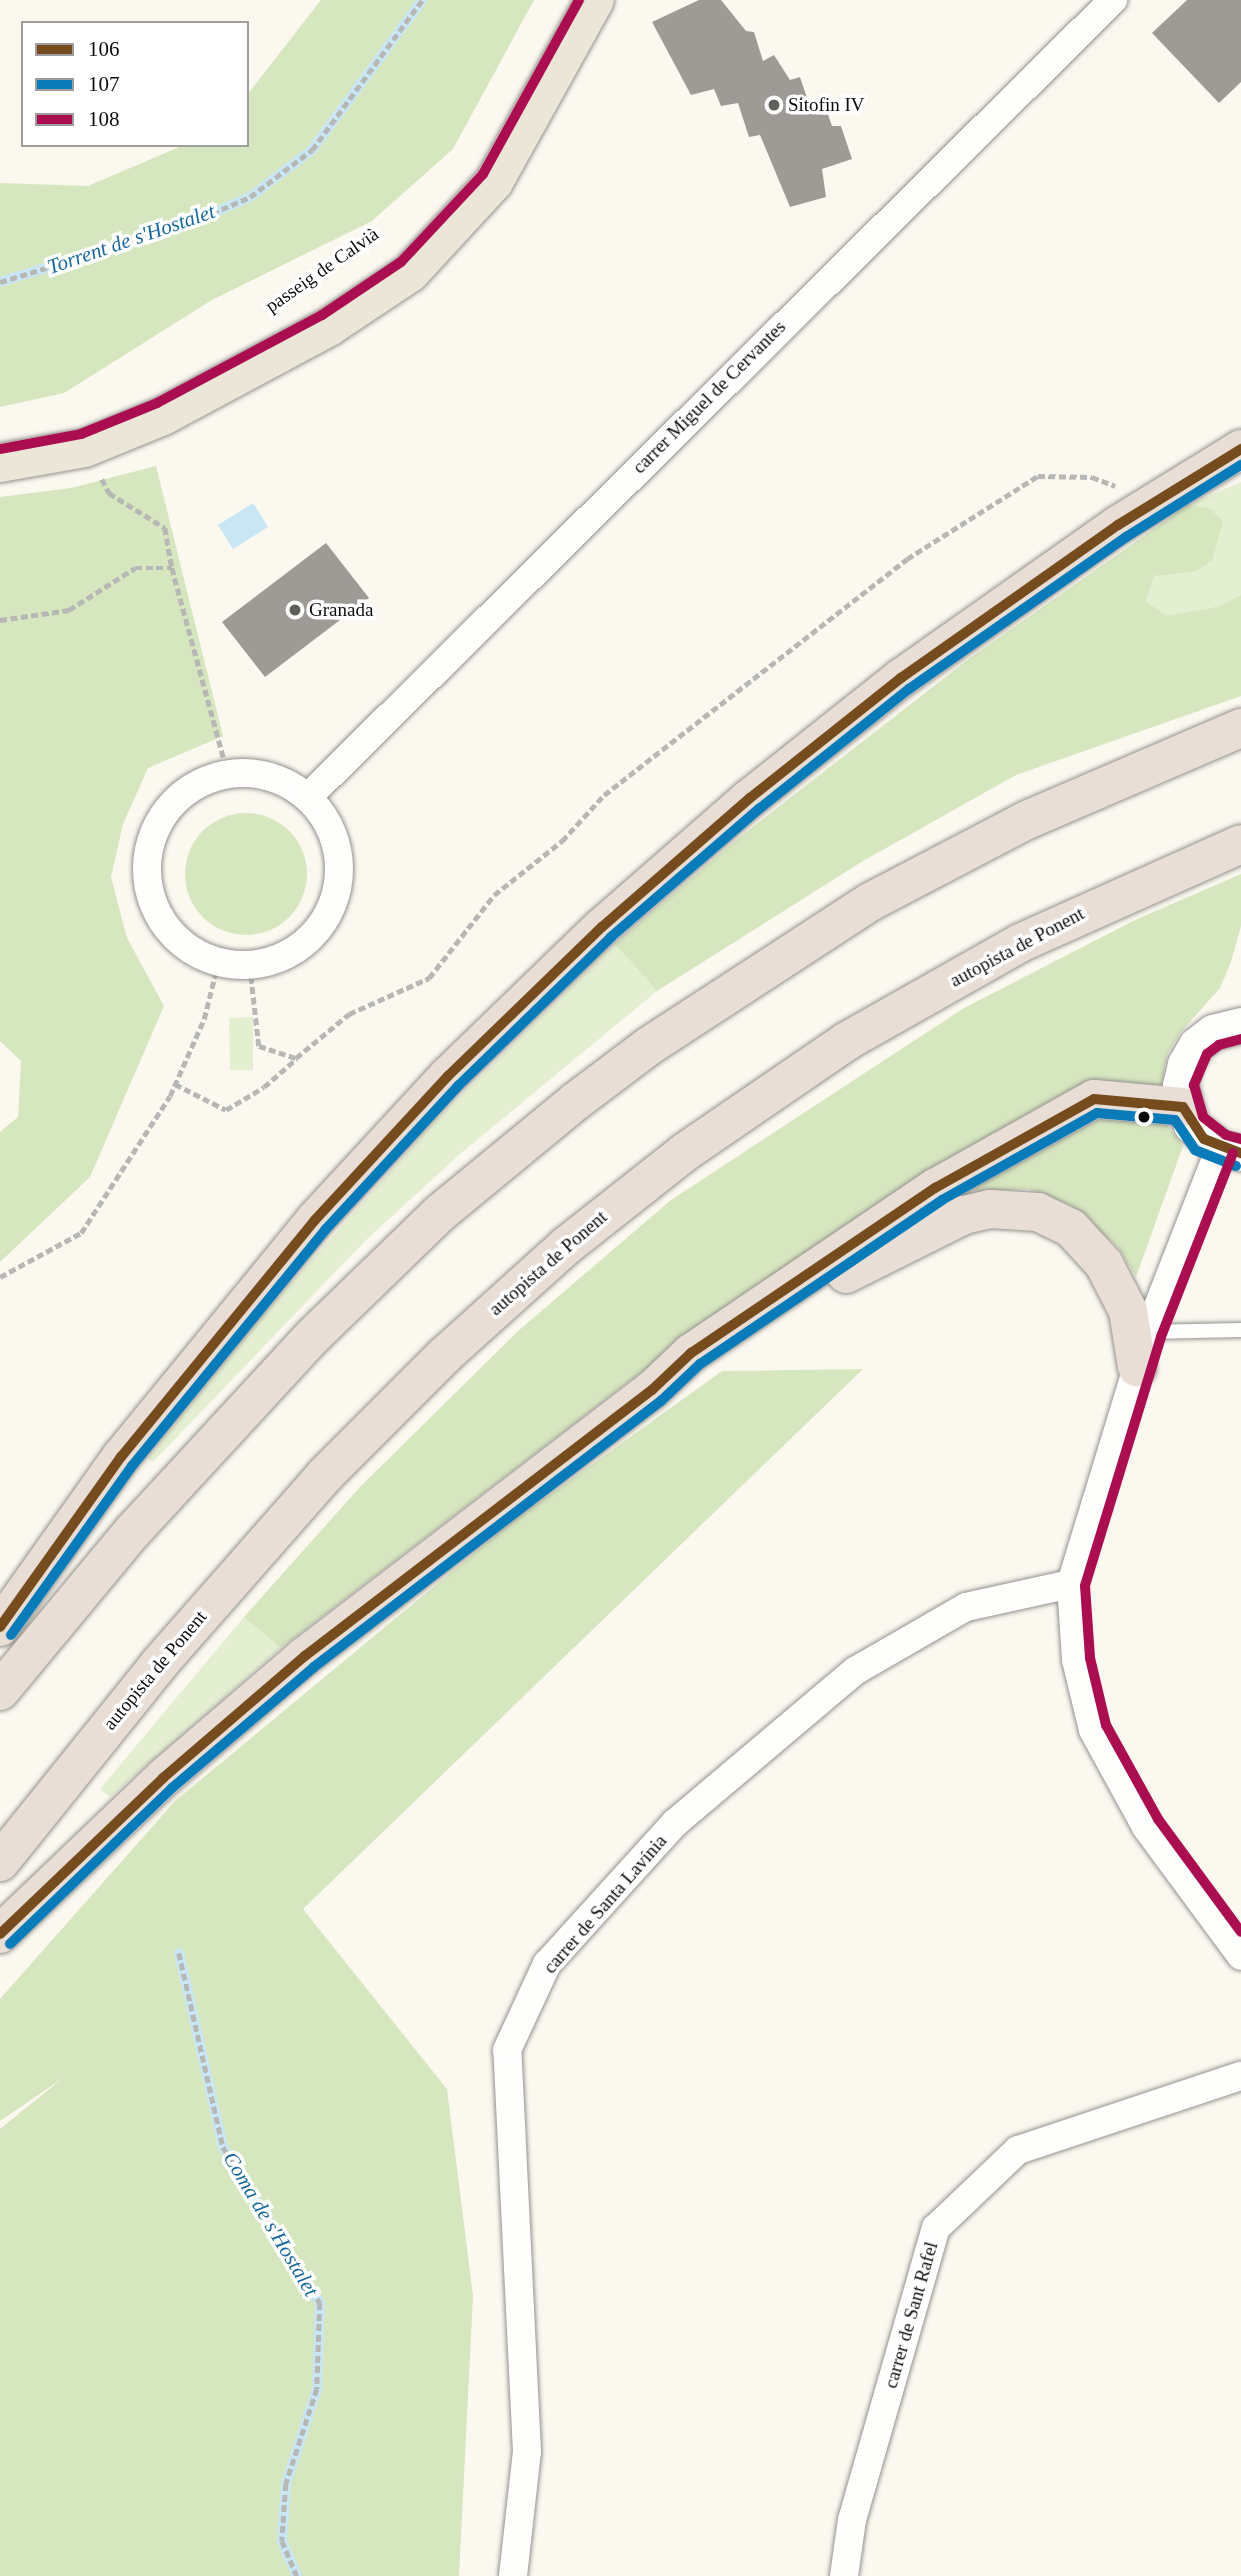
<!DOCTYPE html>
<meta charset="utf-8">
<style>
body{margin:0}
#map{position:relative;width:1241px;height:2576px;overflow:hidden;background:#fbf8f0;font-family:Georgia,serif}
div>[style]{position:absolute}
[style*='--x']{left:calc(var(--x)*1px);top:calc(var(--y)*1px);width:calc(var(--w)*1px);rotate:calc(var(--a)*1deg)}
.green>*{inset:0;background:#e4efd1}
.forest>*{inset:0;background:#d6e6be}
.round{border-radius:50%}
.water>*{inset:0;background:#c8e6f4}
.stream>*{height:10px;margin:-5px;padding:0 5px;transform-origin:5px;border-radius:5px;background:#c8e6f4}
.building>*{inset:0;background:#9e9a96}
.path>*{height:4.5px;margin-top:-2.25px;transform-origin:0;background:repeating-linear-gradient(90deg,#b7b7b5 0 7px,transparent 0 10.5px)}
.roads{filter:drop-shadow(0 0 2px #94928f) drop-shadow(0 0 2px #94928f)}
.service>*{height:14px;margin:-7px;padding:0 7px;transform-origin:7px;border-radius:7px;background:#fefefd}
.minor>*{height:28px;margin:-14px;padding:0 14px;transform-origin:14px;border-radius:14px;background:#fefefd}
.minor>.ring{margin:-14px;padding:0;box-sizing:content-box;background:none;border:28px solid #fefefd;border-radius:50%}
.tertiary>*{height:35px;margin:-17.5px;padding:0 17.5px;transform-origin:17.5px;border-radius:17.5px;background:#fefefd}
.primary>*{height:38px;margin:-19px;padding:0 19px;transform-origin:19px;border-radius:19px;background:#ebe6d8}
.motorway>*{height:38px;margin:-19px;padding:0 19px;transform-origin:19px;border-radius:19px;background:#e9ded5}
.bus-1>*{height:10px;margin:-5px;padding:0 5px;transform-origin:5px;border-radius:5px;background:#764c1f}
.bus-2>*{height:10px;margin:-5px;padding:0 5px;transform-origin:5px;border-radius:5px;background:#0a7bb9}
.bus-3>*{height:10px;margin:-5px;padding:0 5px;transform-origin:5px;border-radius:5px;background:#aa0e51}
.dots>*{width:19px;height:19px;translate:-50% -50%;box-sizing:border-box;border:4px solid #fff;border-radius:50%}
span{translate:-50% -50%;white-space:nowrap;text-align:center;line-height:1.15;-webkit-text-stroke:7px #fff;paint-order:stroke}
.poi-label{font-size:19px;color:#0c0c0c}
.left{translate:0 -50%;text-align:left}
.street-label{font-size:19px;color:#0c0c0c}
.water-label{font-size:21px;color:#18689c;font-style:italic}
.legend{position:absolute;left:21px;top:21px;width:228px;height:126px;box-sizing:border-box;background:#fff;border:2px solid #9e9e9e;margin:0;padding:9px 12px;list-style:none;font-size:21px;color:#0c0c0c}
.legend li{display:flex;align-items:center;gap:14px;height:35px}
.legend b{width:35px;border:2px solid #9e9e9e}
</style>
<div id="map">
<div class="green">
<div style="clip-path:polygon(1241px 482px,1241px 595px,1220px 606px,1166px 616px,1146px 601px,1154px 576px,1194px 572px,1209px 508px,1188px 505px)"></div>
<div style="clip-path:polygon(615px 944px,657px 991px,460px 1154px,365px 1241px,153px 1462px,147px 1459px,270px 1307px,434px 1122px)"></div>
<div style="clip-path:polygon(253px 1017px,253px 1070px,230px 1070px,229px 1018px)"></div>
<div style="clip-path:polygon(244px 1617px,281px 1648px,110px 1797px,100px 1789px)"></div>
</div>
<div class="forest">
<div style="clip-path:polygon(321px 0,534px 0,453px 149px,372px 221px,212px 300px,64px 393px,0 407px,0 183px,88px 186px,184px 145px,247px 145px,247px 95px)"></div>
<div style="clip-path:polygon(156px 466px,223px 736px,148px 768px,123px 824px,111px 877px,127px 938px,164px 1006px,90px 1177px,0 1262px,0 1132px,18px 1117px,21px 1061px,0 1041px,0 497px,71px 488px)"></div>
<div style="clip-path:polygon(1188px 505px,1209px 508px,1223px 521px,1212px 561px,1194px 572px,1154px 576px,1146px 601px,1166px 616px,1220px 606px,1241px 595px,1241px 696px,1016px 775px,863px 861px,657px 991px,615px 944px,736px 840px,970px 658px)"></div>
<div class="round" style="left:185px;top:813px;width:122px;height:122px"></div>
<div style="clip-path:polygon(1241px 874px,1241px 926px,1231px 962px,1220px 988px,1180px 1033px,1167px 1055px,1160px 1095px,1094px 1086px,793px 1267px,627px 1383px,281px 1648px,244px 1617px,360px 1487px,517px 1332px,671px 1200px,964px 1008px,1135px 920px)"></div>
<div style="clip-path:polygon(1110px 1113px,1161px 1117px,1183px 1146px,1136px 1277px,1118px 1247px,1072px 1206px,1028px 1189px,977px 1192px,974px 1187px)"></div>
<div style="clip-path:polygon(863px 1369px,303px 1909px,447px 2089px,473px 2296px,459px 2576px,0 2576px,0 2129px,63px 2078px,0 2121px,0 1999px,175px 1801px,512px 1522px,722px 1371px)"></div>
</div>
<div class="water">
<div style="clip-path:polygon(253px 503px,268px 527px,233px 549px,218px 525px)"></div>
</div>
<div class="stream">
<div style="--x:0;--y:282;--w:191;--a:-17"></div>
<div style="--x:183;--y:226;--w:73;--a:-23.4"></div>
<div style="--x:250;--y:197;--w:78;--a:-37.2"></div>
<div style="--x:312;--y:150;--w:186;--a:-53.7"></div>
<div style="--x:179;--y:1953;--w:199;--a:77.2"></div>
<div style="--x:223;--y:2147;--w:184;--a:58.1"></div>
<div style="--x:320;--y:2303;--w:86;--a:92"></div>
<div style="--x:317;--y:2389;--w:100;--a:108.1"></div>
<div style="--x:286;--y:2484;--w:57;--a:94"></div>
<div style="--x:282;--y:2541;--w:38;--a:67"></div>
</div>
<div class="building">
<div style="clip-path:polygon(699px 0,721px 0,746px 31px,754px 32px,763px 61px,774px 55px,790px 80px,800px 77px,810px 107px,824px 103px,832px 126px,841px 126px,852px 159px,822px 169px,826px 197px,790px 207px,760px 135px,749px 137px,738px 103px,721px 106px,714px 89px,691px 95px,652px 22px)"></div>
<div style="clip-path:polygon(1187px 0,1241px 0,1241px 82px,1219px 103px,1152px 33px)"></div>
<div style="clip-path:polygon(326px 543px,369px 598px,265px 677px,222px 622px)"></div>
</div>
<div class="path">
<div style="--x:0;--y:282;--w:191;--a:-17"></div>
<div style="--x:183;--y:226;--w:73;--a:-23.4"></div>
<div style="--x:250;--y:197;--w:78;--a:-37.2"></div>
<div style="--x:312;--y:150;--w:186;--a:-53.7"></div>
<div style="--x:102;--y:479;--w:16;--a:63"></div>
<div style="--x:109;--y:493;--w:66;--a:32"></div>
<div style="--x:165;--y:528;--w:41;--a:80.1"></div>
<div style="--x:172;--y:568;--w:213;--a:74.8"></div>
<div style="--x:0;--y:620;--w:70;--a:-8.2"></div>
<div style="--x:69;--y:610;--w:78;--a:-32.5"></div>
<div style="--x:135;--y:568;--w:37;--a:0"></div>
<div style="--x:250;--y:966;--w:81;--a:83.6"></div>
<div style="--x:259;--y:1046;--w:39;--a:18"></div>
<div style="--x:296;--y:1058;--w:69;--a:-39.7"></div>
<div style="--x:349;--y:1014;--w:88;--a:-24.2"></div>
<div style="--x:429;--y:978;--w:105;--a:-51.9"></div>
<div style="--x:494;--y:895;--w:87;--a:-38.5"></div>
<div style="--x:562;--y:841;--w:62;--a:-47.6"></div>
<div style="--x:604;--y:795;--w:384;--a:-37.9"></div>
<div style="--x:907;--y:559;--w:155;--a:-32.4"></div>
<div style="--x:1038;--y:476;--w:54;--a:1.1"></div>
<div style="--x:1092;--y:477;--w:25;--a:21"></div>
<div style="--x:175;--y:1084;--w:57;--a:27"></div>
<div style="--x:226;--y:1110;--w:44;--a:-31.2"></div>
<div style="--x:264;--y:1087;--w:43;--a:-41.2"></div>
<div style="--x:0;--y:1277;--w:92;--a:-28.5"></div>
<div style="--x:81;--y:1233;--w:163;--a:-57"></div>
<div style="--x:170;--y:1096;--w:84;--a:-66.2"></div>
<div style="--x:204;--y:1019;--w:58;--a:-76"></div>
<div style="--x:179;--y:1953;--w:199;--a:77.2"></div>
<div style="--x:223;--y:2147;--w:184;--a:58.1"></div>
<div style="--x:320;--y:2303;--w:86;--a:92"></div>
<div style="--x:317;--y:2389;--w:100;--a:108.1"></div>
<div style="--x:286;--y:2484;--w:57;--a:94"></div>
<div style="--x:282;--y:2541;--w:38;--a:67"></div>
</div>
<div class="roads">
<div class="service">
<div style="--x:1148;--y:1332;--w:93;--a:-1.2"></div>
</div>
<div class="minor">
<div class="ring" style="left:147px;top:773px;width:164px;height:164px"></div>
<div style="--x:308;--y:797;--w:1133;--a:-44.71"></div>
<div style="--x:1220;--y:1148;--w:198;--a:111.4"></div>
<div style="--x:1148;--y:1332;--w:264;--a:107"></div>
<div style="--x:1071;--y:1584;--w:76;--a:86.2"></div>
<div style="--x:1076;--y:1660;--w:72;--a:76.3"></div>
<div style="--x:1093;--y:1730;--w:111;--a:61.3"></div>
<div style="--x:1146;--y:1827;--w:160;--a:53.6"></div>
<div style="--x:513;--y:2576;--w:125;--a:-83.6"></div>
<div style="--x:527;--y:2452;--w:402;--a:-92.8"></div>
<div style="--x:507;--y:2050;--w:95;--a:-65.1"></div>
<div style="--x:547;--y:1964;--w:190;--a:-47.8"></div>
<div style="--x:675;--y:1823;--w:236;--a:-40.2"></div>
<div style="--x:855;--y:1671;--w:128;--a:-30"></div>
<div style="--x:966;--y:1607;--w:107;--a:-12.4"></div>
<div style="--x:844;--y:2576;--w:57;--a:-81.9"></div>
<div style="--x:852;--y:2520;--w:304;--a:-74"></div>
<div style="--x:936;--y:2228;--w:113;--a:-43.6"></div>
<div style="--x:1018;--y:2150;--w:235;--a:-18.4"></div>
</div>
<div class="tertiary">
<div style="--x:1241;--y:1025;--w:29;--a:166"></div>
<div style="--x:1213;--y:1032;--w:21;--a:143"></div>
<div style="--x:1196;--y:1045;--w:22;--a:120"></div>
<div style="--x:1185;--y:1064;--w:22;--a:103"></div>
<div style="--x:1180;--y:1085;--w:41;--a:74.6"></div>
<div style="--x:1191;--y:1125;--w:37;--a:38"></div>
<div style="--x:1220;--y:1148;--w:22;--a:13"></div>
</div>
<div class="primary">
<div style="--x:0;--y:463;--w:86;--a:-10"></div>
<div style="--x:85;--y:448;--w:84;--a:-22.3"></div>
<div style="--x:163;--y:416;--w:188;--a:-28.2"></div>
<div style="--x:329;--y:327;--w:97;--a:-33.7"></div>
<div style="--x:410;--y:273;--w:124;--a:-47.3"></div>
<div style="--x:494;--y:182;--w:208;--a:-61"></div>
</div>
<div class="motorway">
<div style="--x:846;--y:1274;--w:132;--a:-26.6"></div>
<div style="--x:964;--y:1215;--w:27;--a:-13"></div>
<div style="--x:990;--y:1209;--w:48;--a:3.6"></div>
<div style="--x:1038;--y:1212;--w:37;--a:26"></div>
<div style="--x:1071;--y:1228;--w:49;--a:47.5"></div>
<div style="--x:1104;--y:1264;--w:53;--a:62.9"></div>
<div style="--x:1128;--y:1311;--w:57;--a:80.9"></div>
<div style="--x:0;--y:1627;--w:209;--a:-54.6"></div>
<div style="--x:121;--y:1457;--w:306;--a:-50.7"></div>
<div style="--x:315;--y:1220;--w:196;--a:-47.3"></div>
<div style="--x:448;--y:1076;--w:214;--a:-44.1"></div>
<div style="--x:602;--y:927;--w:196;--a:-41.1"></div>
<div style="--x:750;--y:798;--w:193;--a:-38.5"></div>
<div style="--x:901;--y:678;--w:266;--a:-35.2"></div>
<div style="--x:1118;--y:525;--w:145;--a:-31.7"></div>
<div style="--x:0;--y:1691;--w:208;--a:-50.3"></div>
<div style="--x:133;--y:1531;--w:264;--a:-47.3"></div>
<div style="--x:312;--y:1337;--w:178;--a:-44.1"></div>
<div style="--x:440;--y:1213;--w:176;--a:-39.5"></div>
<div style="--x:576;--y:1101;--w:91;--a:-37"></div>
<div style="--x:649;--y:1046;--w:264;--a:-33.1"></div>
<div style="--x:870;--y:902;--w:177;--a:-27.6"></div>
<div style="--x:1027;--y:820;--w:233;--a:-23.3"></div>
<div style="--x:0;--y:1862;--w:254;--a:-51.2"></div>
<div style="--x:159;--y:1664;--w:252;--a:-48.7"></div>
<div style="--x:325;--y:1475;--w:170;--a:-45"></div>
<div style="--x:445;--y:1355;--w:163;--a:-42"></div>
<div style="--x:566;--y:1246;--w:152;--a:-38.3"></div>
<div style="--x:685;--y:1152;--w:196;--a:-34.4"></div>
<div style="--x:847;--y:1041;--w:199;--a:-29.5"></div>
<div style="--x:1020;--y:943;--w:242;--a:-24.1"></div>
<div style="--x:0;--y:1934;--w:226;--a:-43.7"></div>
<div style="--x:163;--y:1778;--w:187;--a:-40.7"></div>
<div style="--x:305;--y:1656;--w:437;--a:-37.5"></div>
<div style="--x:652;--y:1390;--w:54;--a:-43.5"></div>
<div style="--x:691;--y:1353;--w:295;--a:-34.1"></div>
<div style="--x:935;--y:1188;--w:182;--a:-29.2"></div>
<div style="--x:1094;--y:1099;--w:89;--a:5.1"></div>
</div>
</div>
<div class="bus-1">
<div style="--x:1183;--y:1107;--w:38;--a:57"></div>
<div style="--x:1204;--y:1139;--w:40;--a:21"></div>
<div style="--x:0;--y:1627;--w:209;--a:-54.6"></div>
<div style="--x:121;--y:1457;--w:306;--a:-50.7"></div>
<div style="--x:315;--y:1220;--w:196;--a:-47.3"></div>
<div style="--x:448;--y:1076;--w:214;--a:-44.1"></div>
<div style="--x:602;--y:927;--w:196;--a:-41.1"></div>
<div style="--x:750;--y:798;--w:193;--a:-38.5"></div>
<div style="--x:901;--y:678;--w:266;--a:-35.2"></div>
<div style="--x:1118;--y:525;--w:145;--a:-31.7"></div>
<div style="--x:0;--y:1934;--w:226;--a:-43.7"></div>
<div style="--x:163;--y:1778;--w:187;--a:-40.7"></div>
<div style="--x:305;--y:1656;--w:437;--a:-37.5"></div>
<div style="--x:652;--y:1390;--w:54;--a:-43.5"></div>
<div style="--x:691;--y:1353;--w:295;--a:-34.1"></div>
<div style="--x:935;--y:1188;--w:182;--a:-29.2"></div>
<div style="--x:1094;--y:1099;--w:89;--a:5.1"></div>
</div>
<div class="bus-2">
<div style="--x:11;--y:1635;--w:208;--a:-54.4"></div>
<div style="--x:132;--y:1466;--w:306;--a:-50.7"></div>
<div style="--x:326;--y:1229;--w:195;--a:-47.3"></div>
<div style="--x:458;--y:1086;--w:214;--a:-44.2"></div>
<div style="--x:611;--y:937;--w:196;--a:-40.9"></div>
<div style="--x:759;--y:809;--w:192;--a:-38.7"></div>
<div style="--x:909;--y:689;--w:265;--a:-35"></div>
<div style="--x:1126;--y:537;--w:136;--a:-32.1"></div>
<div style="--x:10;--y:1944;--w:225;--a:-43.9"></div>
<div style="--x:172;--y:1788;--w:187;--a:-40.4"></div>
<div style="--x:314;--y:1667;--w:437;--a:-37.5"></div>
<div style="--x:661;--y:1401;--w:54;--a:-43.5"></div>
<div style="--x:700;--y:1364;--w:292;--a:-34.1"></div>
<div style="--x:942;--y:1200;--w:178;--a:-29.3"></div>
<div style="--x:1097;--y:1113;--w:78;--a:5.1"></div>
<div style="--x:1175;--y:1120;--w:36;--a:56"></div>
<div style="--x:1195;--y:1150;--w:44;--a:21.3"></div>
</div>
<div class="bus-3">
<div style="--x:0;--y:449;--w:82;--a:-10.5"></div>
<div style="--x:81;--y:434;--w:82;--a:-22.2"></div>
<div style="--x:157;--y:403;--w:187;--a:-28.1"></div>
<div style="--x:322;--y:315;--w:95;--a:-33.9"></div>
<div style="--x:401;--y:262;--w:120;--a:-47"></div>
<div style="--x:483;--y:174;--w:199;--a:-61.1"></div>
<div style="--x:1241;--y:1039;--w:23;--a:165"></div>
<div style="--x:1219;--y:1045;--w:15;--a:143"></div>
<div style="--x:1207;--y:1054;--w:34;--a:113"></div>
<div style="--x:1194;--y:1085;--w:33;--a:74"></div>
<div style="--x:1203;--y:1117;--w:29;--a:38"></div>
<div style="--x:1226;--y:1135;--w:16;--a:15"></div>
<div style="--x:1233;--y:1153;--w:198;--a:111.4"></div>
<div style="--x:1161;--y:1337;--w:260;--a:107"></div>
<div style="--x:1085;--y:1586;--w:72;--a:86"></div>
<div style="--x:1090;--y:1658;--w:69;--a:76.6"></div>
<div style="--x:1106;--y:1725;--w:107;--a:61"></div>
<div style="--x:1158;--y:1819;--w:140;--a:53.7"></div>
</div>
<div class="dots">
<div style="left:774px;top:105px;background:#605f5c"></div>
<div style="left:295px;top:610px;background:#605f5c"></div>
<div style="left:1144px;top:1117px;background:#0c0c0c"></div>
</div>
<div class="poi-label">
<span class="left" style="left:788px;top:105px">Sitofin IV</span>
<span class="left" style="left:309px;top:610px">Granada</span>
</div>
<div class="street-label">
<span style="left:322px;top:270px;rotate:-35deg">passeig de Calvià</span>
<span style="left:709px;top:397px;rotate:-45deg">carrer Miguel de Cervantes</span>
<span style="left:1017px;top:947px;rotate:-28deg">autopista de Ponent</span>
<span style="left:548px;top:1263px;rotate:-41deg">autopista de Ponent</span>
<span style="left:155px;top:1670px;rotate:-50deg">autopista de Ponent</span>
<span style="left:605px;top:1904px;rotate:-49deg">carrer de Santa Lavínia</span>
<span style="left:911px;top:2315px;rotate:-74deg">carrer de Sant Rafel</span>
</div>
<div class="water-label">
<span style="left:131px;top:239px;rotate:-19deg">Torrent de s'Hostalet</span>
<span style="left:271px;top:2224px;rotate:59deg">Coma de s'Hostalet</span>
</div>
<ul class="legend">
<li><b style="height:9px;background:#764c1f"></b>106</li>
<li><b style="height:9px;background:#0a7bb9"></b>107</li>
<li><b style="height:9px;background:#aa0e51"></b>108</li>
</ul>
</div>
